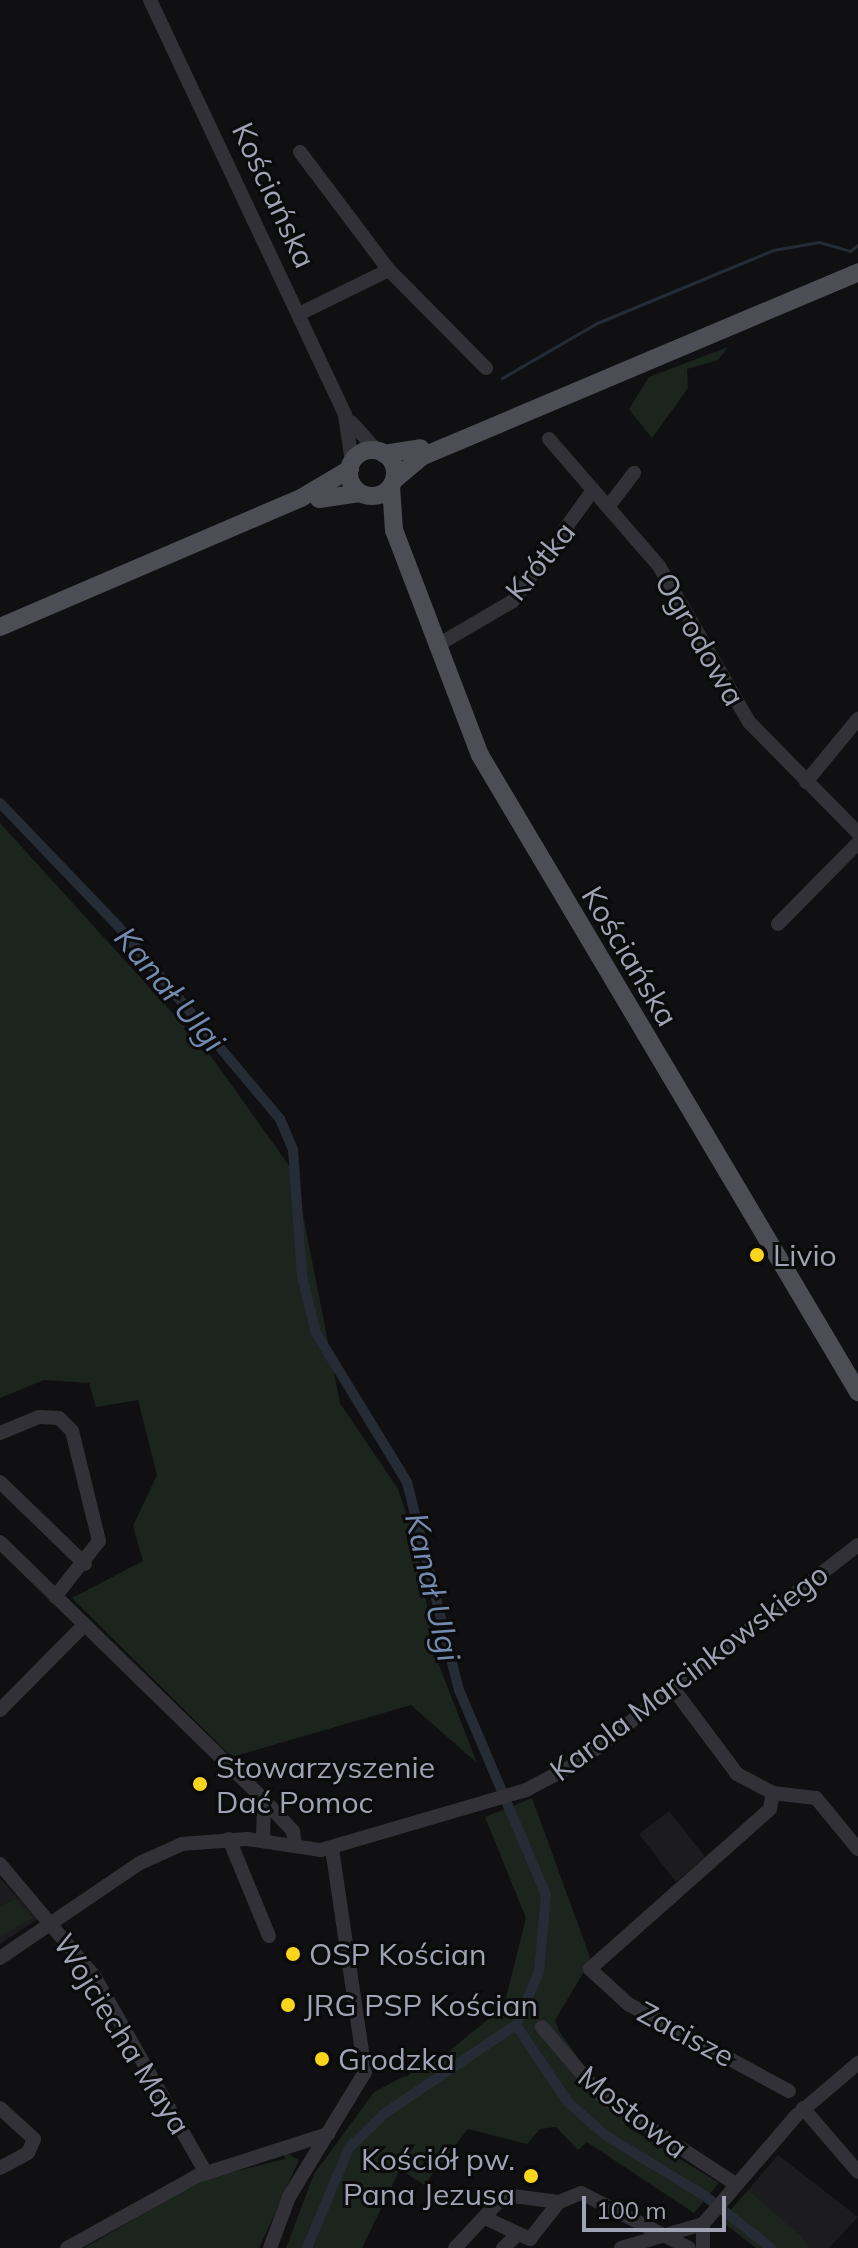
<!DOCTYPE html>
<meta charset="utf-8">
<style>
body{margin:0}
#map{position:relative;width:858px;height:2248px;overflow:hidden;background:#101012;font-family:Mulish,sans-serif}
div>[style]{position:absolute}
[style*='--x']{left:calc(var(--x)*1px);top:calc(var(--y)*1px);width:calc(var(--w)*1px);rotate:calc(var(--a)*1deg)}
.built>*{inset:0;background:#1c1c1f}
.green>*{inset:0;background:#1c241e}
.stream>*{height:3px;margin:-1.5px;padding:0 1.5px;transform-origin:1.5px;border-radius:1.5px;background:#262c36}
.canal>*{height:10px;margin:-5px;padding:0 5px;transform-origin:5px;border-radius:5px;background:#262c36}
.minor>*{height:14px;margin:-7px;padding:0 7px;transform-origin:7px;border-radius:7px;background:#313137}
.major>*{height:18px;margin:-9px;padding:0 9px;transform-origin:9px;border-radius:9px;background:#4d4d56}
.major>.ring{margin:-9px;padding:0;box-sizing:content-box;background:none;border:18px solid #4d4d56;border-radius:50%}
.dots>*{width:22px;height:22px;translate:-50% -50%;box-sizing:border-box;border:4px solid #0b0b0c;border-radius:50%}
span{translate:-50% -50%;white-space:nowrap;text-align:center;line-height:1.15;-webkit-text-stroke:6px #0b0b0c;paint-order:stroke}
.street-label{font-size:30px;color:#a0a3b3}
.poi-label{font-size:30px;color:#a0a3b3}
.left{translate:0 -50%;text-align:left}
.right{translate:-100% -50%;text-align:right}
.water-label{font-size:32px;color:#748bb1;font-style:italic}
.scale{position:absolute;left:582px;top:2196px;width:144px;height:36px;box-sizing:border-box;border:4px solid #a0a3b3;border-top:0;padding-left:10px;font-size:24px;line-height:28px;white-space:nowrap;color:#a0a3b3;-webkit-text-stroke:6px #0b0b0c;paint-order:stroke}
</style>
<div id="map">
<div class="built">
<div style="clip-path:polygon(669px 1811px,705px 1857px,676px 1882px,639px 1834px)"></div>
<div style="clip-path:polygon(0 1878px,38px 1919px,0 1944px)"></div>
<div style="clip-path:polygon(778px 2155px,858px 2217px,829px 2248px,810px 2248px,748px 2190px)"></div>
</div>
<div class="green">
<div style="clip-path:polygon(728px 347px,718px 360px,687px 369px,688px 388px,652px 438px,629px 409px,649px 377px)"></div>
<div style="clip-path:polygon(0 823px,208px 1052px,295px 1174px,340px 1403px,398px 1489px,417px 1546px,435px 1655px,477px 1763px,411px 1705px,232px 1757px,72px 1598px,143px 1561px,133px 1526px,157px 1475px,138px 1400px,96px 1407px,89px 1383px,44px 1380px,0 1398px)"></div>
<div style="clip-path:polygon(532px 1798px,591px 1960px,555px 2020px,559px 2031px,591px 2076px,636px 2110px,625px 2125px,719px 2183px,694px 2213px,587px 2142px,578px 2150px,556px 2127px,540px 2129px,527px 2144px,468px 2129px,424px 2185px,400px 2169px,362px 2248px,286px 2248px,314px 2174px,374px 2092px,442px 2057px,504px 2006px,526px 1918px,485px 1817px)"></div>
<div style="clip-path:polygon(16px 1899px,33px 1918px,0 1936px,0 1907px)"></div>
<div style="clip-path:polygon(283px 2151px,299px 2160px,259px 2248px,84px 2248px,204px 2179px,285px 2159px)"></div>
<div style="clip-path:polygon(748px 2190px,801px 2236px,810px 2248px,756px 2248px,721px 2221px)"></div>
</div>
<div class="stream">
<div style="--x:502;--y:378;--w:110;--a:-30.1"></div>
<div style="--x:597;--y:323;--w:191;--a:-22.5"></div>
<div style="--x:773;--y:250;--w:47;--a:-9.9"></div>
<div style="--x:819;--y:242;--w:32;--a:16"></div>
<div style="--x:850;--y:251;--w:10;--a:-37"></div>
</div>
<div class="canal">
<div style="--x:0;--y:803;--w:170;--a:46.2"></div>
<div style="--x:118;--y:926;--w:252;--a:50"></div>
<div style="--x:280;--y:1119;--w:34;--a:67"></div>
<div style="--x:293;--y:1150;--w:126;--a:85.9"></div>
<div style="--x:302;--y:1276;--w:59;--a:76.2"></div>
<div style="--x:316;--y:1333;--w:175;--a:58.6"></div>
<div style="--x:407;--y:1482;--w:214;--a:76"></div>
<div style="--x:459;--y:1690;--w:223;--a:67"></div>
<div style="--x:546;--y:1895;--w:77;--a:95.2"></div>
<div style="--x:539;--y:1972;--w:58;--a:113.5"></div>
<div style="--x:516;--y:2025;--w:158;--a:146.1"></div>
<div style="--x:385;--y:2113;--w:50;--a:135.8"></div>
<div style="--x:349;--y:2148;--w:108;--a:112.8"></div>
<div style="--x:516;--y:2025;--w:93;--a:56"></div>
<div style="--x:568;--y:2102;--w:50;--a:41.7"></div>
<div style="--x:605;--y:2135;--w:117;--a:31.4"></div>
<div style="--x:705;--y:2196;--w:84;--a:38.2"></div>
</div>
<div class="minor">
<div style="--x:150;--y:0;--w:459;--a:64.8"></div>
<div style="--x:345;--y:415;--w:48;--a:81.5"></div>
<div style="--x:300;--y:152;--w:148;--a:53"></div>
<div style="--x:389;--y:270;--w:138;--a:45.3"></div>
<div style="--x:299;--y:314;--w:100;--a:-26.1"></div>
<div style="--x:351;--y:422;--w:39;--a:48"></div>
<div style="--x:549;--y:439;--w:168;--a:49.1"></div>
<div style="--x:659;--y:566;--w:180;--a:60"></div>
<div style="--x:749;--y:722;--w:156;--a:45.5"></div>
<div style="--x:608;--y:507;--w:43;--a:-52.6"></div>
<div style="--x:436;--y:646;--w:89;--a:-30.3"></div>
<div style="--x:513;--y:601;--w:137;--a:-54.2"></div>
<div style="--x:806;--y:782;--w:82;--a:-50.5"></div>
<div style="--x:778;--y:924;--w:114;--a:-45.4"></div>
<div style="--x:0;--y:1433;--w:42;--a:-22.3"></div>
<div style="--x:39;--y:1417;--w:20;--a:3"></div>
<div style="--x:59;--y:1418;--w:18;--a:45"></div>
<div style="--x:72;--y:1431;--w:113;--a:76.2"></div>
<div style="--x:99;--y:1541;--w:71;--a:128.2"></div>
<div style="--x:0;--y:1482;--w:118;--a:44"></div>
<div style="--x:0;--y:1542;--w:369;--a:44.3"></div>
<div style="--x:264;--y:1800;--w:42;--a:46.9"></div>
<div style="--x:293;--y:1831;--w:14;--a:82"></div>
<div style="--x:672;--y:1687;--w:109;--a:53.2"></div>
<div style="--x:737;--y:1774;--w:41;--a:27.8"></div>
<div style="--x:773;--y:1793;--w:43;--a:6.6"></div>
<div style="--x:816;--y:1798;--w:66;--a:50.5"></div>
<div style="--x:0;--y:1710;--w:120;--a:-45.3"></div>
<div style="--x:773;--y:1793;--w:16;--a:101"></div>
<div style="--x:770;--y:1809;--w:241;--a:138.4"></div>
<div style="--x:590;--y:1969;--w:52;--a:42.6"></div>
<div style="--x:628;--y:2004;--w:183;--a:28.4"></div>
<div style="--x:229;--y:1839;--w:105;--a:67.6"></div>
<div style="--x:263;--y:1840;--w:40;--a:-88.6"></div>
<div style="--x:0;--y:1864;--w:146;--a:50"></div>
<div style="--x:94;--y:1976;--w:227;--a:60.4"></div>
<div style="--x:0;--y:1958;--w:169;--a:-34.2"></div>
<div style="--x:140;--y:1863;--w:46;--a:-24.3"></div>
<div style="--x:182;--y:1844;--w:65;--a:-4.4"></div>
<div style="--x:247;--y:1839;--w:75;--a:8.5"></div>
<div style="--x:321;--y:1850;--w:214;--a:-16.3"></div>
<div style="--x:526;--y:1790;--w:60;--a:-27.8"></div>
<div style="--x:579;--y:1762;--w:353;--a:-37.9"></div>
<div style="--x:542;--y:2027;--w:89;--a:49.5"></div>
<div style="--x:600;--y:2095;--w:160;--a:33.3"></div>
<div style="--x:0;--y:2108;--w:46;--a:42.4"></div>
<div style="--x:34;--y:2139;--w:15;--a:113"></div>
<div style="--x:28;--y:2153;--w:32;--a:152"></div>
<div style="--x:803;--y:2108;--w:84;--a:49.3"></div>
<div style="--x:485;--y:2218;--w:50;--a:25"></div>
<div style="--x:530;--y:2239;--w:47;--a:-51.9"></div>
<div style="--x:559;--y:2202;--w:24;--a:-22"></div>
<div style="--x:581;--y:2193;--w:121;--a:27"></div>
<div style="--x:67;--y:2248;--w:149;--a:-29"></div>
<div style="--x:197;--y:2176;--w:138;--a:-17.8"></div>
<div style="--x:270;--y:2248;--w:54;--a:-69.6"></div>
<div style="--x:289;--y:2197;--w:146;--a:-58.7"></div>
<div style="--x:365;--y:2072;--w:226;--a:-98.4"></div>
<div style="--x:455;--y:2248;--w:73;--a:-46.7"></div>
<div style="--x:505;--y:2195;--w:54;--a:7.4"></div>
<div style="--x:503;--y:2248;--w:19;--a:-43"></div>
<div style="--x:621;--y:2248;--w:85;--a:-16.3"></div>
<div style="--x:703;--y:2224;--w:143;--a:-49.3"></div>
<div style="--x:796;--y:2116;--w:82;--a:-40.5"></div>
<div style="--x:703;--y:2248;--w:24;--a:-90"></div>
</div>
<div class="major">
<div class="ring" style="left:349px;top:450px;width:28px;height:28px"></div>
<div style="--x:384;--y:454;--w:37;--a:-9"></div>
<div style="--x:394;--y:480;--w:35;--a:-40"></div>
<div style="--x:421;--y:457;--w:475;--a:-22.9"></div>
<div style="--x:391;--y:486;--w:44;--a:86.1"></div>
<div style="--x:394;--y:530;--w:241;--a:69.1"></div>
<div style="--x:480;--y:755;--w:741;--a:59.31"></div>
<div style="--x:319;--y:499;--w:41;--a:-8.3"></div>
<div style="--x:0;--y:627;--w:327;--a:-23.2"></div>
<div style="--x:301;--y:498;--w:57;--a:-30.6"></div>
</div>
<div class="dots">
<div style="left:757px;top:1255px;background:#fbd41e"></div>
<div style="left:200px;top:1784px;background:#fbd41e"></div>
<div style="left:293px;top:1954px;background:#fbd41e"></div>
<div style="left:288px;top:2005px;background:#fbd41e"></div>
<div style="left:322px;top:2059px;background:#fbd41e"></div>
<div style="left:531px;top:2176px;background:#fbd41e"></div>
</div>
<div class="street-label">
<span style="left:274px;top:195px;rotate:65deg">Kościańska</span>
<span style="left:540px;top:561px;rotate:-51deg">Krótka</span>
<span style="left:700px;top:639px;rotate:60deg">Ogrodowa</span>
<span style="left:630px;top:956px;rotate:59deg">Kościańska</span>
<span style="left:689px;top:1672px;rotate:-37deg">Karola Marcinkowskiego</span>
<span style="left:122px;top:2034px;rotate:58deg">Wojciecha Maya</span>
<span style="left:686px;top:2034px;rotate:28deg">Zacisze</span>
<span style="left:633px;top:2112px;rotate:38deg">Mostowa</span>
</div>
<div class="poi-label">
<span class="left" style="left:773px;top:1255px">Livio</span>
<span class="left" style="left:216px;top:1784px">Stowarzyszenie<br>Dać Pomoc</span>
<span class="left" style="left:309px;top:1954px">OSP Kościan</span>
<span class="left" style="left:304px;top:2005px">JRG PSP Kościan</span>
<span class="left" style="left:338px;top:2059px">Grodzka</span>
<span class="right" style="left:515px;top:2176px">Kościół pw.<br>Pana Jezusa</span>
</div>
<div class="water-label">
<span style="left:170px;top:989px;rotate:50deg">Kanał Ulgi</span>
<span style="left:433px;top:1587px;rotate:77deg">Kanał Ulgi</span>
</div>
<div class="scale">100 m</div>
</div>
